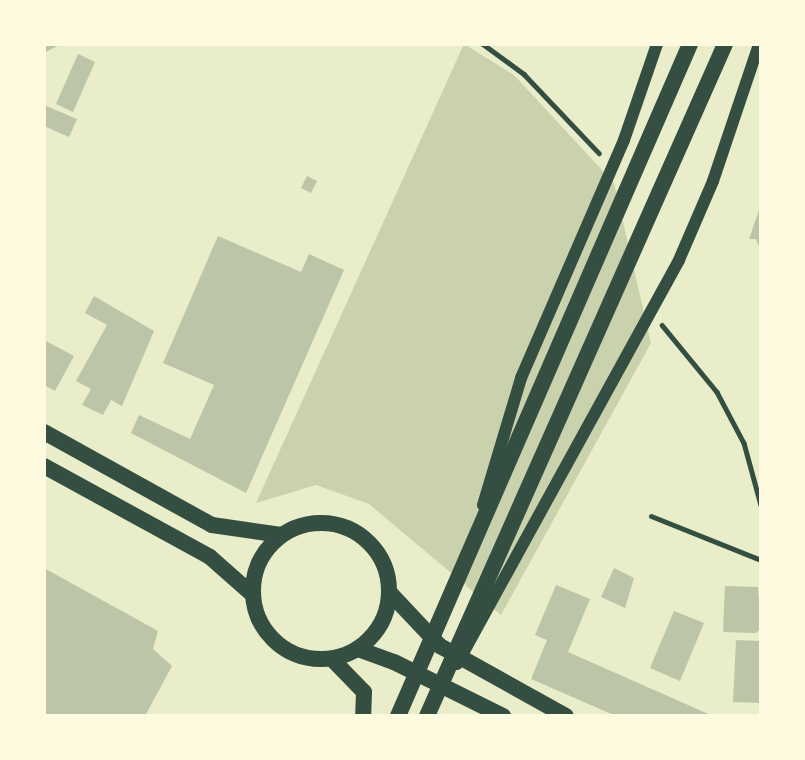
<!DOCTYPE html>
<style>
body{margin:0}
#map{position:relative;width:805px;height:760px;overflow:hidden;background:#e9edc9;font-family:Signika,sans-serif}
div>[style]{position:absolute}
[style*='--x']{left:calc(var(--x)*1px);top:calc(var(--y)*1px);width:calc(var(--w)*1px);rotate:calc(var(--a)*1deg)}
.green>*{inset:0;background:#cad2ad}
.building>*{inset:0;background:#bcc5a7}
.path>*{height:4.5px;margin:-2.25px;padding:0 2.25px;transform-origin:2.25px;border-radius:2.25px;background:#344e41}
.service>*{height:5px;margin:-2.5px;padding:0 2.5px;transform-origin:2.5px;border-radius:2.5px;background:#344e41}
.tertiary>*{height:12px;margin:-6px;padding:0 6px;transform-origin:6px;border-radius:6px;background:#344e41}
.primary>*{height:16px;margin:-8px;padding:0 8px;transform-origin:8px;border-radius:8px;background:#344e41}
.primary>.ring{margin:-8px;padding:0;box-sizing:content-box;background:none;border:16px solid #344e41;border-radius:50%}
span{translate:-50% -50%;white-space:nowrap;text-align:center;line-height:1.15;-webkit-text-stroke:6px #fefae0;paint-order:stroke}
.frame{position:absolute;inset:0;border:46px solid #fefae0;pointer-events:none}
</style>
<div id="map">
<div class="green">
<div style="clip-path:polygon(464px 44px,514px 75px,614px 183px,651px 343px,501px 615px,369px 504px,316px 485px,256px 503px)"></div>
</div>
<div class="building">
<div style="clip-path:polygon(44px 44px,61px 44px,44px 53px)"></div>
<div style="clip-path:polygon(78px 54px,95px 62px,73px 112px,56px 104px)"></div>
<div style="clip-path:polygon(44px 105px,77px 119px,69px 137px,44px 126px)"></div>
<div style="clip-path:polygon(307px 176px,317px 181px,311px 193px,301px 188px)"></div>
<div style="clip-path:polygon(761px 204px,761px 252px,756px 239px,749px 239px)"></div>
<div style="clip-path:polygon(218px 236px,301px 272px,309px 254px,344px 270px,246px 493px,131px 433px,139px 415px,190px 439px,214px 385px,163px 363px)"></div>
<div style="clip-path:polygon(94px 296px,154px 331px,122px 406px,111px 400px,103px 415px,82px 405px,91px 389px,76px 381px,107px 325px,85px 313px)"></div>
<div style="clip-path:polygon(44px 340px,74px 356px,55px 391px,44px 385px)"></div>
<div style="clip-path:polygon(44px 568px,158px 631px,153px 649px,172px 666px,145px 716px,44px 716px)"></div>
<div style="clip-path:polygon(614px 568px,634px 578px,625px 608px,601px 597px)"></div>
<div style="clip-path:polygon(556px 585px,590px 599px,568px 652px,713px 716px,616px 716px,531px 679px,547px 640px,535px 635px)"></div>
<div style="clip-path:polygon(725px 586px,758px 587px,761px 628px,756px 633px,723px 632px)"></div>
<div style="clip-path:polygon(674px 611px,704px 623px,680px 681px,650px 668px)"></div>
<div style="clip-path:polygon(736px 640px,761px 641px,761px 703px,733px 702px)"></div>
</div>
<div class="path">
<div style="--x:483;--y:44;--w:51;--a:36.2"></div>
<div style="--x:524;--y:74;--w:109;--a:46.5"></div>
<div style="--x:662;--y:325;--w:87;--a:50.6"></div>
<div style="--x:717;--y:392;--w:58;--a:62.1"></div>
<div style="--x:744;--y:443;--w:64;--a:74.7"></div>
</div>
<div class="service">
<div style="--x:651;--y:516;--w:118;--a:21.8"></div>
</div>
<div class="tertiary">
<div style="--x:483;--y:505;--w:133;--a:-73.3"></div>
<div style="--x:521;--y:378;--w:259;--a:-66.6"></div>
<div style="--x:624;--y:140;--w:102;--a:-71"></div>
<div style="--x:457;--y:664;--w:461;--a:-61.2"></div>
<div style="--x:679;--y:260;--w:86;--a:-66.7"></div>
<div style="--x:713;--y:181;--w:145;--a:-71.4"></div>
</div>
<div class="primary">
<div style="--x:44;--y:432;--w:192;--a:29"></div>
<div style="--x:212;--y:525;--w:70;--a:8.2"></div>
<div style="--x:44;--y:466;--w:189;--a:28.7"></div>
<div style="--x:210;--y:557;--w:56;--a:41.4"></div>
<div class="ring" style="left:253px;top:523px;width:120px;height:120px"></div>
<div style="--x:390;--y:593;--w:73;--a:46.7"></div>
<div style="--x:440;--y:646;--w:144;--a:29.1"></div>
<div style="--x:358;--y:649;--w:38;--a:20"></div>
<div style="--x:394;--y:662;--w:122;--a:26.4"></div>
<div style="--x:332;--y:659;--w:46;--a:45.9"></div>
<div style="--x:364;--y:692;--w:24;--a:92"></div>
<div style="--x:398;--y:716;--w:733;--a:-66.51"></div>
<div style="--x:427;--y:716;--w:735;--a:-66.08"></div>
</div>
<div class="frame"></div>
</div>
